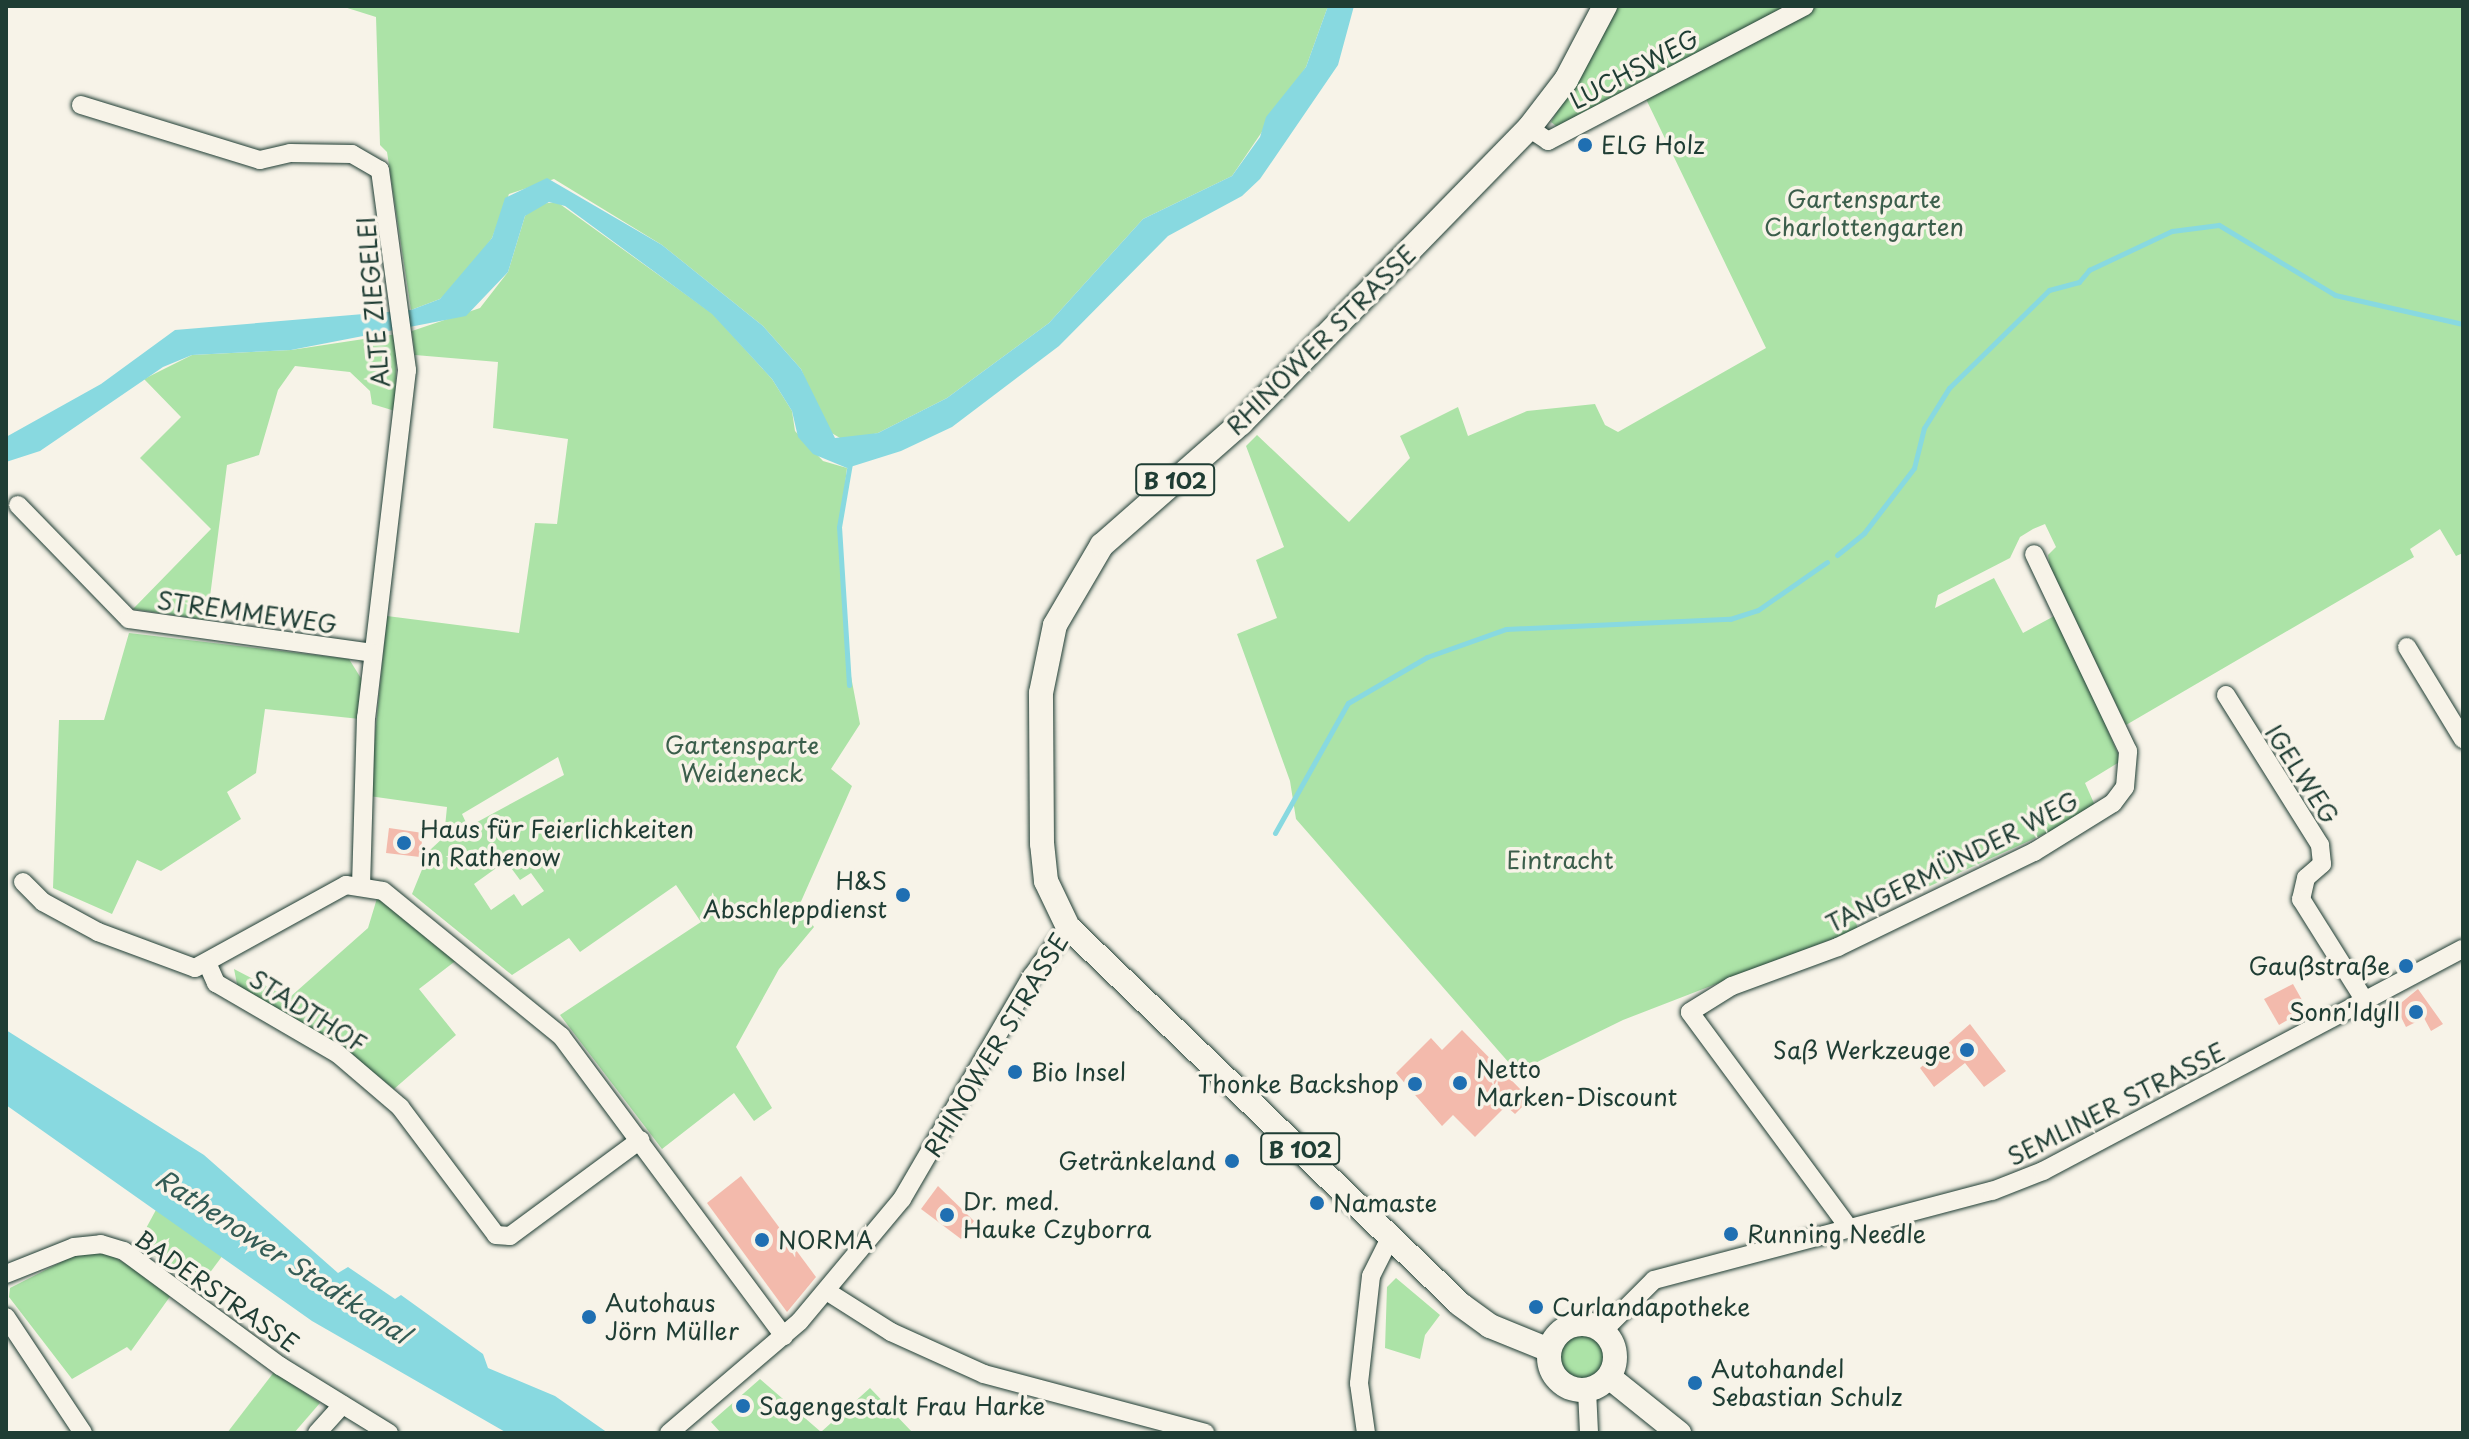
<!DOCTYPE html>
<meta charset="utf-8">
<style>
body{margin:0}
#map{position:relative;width:2469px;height:1439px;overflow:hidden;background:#f7f3e8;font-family:"Playpen Sans",sans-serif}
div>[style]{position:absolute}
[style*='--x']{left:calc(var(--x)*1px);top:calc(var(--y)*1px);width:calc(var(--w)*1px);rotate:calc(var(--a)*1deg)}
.green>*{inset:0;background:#ace3a7}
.round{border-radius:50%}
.water>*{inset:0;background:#88d9e0}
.stream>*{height:5px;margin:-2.5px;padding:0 2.5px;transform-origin:2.5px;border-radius:2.5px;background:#88d9e0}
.building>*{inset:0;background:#f3baac}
.roads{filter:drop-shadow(0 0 2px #1f3d34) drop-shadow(0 0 2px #1f3d34)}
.minor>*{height:18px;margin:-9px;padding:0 9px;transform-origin:9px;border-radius:9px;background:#f7f3e8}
.major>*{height:24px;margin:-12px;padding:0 12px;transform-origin:12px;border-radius:12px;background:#f7f3e8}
.major>.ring{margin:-12px;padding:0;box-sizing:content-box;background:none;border:24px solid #f7f3e8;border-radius:50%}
.dots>*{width:22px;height:22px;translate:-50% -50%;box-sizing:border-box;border:4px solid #f7f3e8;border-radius:50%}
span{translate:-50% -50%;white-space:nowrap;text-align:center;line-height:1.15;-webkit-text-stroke:7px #f7f3e8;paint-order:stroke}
.shield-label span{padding:2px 6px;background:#f7f3e8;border:2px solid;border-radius:6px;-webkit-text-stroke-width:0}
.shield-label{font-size:22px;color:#1f3d34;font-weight:700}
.street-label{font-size:24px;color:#1f3d34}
.poi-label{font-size:24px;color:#1f3d34}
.left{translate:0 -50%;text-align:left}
.right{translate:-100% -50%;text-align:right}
.park-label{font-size:24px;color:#3b5e4b}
.water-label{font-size:26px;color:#345c56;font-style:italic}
.frame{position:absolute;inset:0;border:8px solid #1f3d34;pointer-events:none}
</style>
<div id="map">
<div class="green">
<div style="clip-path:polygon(341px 6px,1328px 6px,1306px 67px,1232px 176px,1143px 219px,1049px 323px,947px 398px,878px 433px,845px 441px,825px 429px,801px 369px,763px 326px,662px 245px,554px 179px,509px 194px,492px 238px,460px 282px,440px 299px,411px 310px,387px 152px,380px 145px,376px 17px)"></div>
<div style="clip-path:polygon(1617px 6px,1797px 6px,1560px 129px,1551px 122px)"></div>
<div style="clip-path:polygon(1817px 6px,2463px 6px,2463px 553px,2456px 556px,2440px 529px,2410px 549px,2414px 557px,2126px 725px,2050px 567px,2048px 555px,2056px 547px,2045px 524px,2033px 529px,2020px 537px,2010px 558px,1938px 595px,1935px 608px,1994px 578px,2023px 633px,2058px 614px,2121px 761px,2085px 783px,2097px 810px,1855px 920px,1858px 929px,1623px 1020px,1517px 1072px,1296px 819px,1290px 781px,1237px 634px,1277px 618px,1256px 560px,1284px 547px,1246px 446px,1257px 435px,1349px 522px,1410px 458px,1400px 436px,1458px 407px,1468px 436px,1527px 411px,1595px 404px,1605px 425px,1618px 432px,1766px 348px,1645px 97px)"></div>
<div style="clip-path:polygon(evenodd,557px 202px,713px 314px,772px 379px,792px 411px,795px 431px,823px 461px,847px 468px,840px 527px,850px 671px,860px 724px,831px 769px,852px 786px,799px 906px,814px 927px,779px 969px,736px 1047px,772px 1108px,754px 1121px,734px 1093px,662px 1149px,560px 1015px,701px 922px,676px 885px,580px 952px,569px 938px,512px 975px,412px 894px,430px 850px,444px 837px,447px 807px,369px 796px,387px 616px,519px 633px,535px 523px,557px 524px,568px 439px,493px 428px,498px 362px,415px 355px,412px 331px,480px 308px,508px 272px,525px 216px,539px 204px,557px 202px,558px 757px,564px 775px,468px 827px,462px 814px,558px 757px,557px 202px,506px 861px,520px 880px,531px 873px,544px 891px,522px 906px,514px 894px,491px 910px,474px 884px,506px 861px)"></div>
<div style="clip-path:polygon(397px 334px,395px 411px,372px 404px,370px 391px,350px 372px,295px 366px,278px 390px,259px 455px,227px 465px,207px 620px,133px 609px,211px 529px,140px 458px,181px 417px,144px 379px,192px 355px,291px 350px)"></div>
<div style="clip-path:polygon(129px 633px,349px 659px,364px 683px,360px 719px,265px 709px,256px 773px,227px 792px,241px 819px,161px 871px,137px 860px,112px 914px,53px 888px,59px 720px,104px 720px)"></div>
<div style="clip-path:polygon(378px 895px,458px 959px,419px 989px,456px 1035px,394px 1089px,342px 1047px,238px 989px,234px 969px,289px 998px,368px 928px)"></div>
<div style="clip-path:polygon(157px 1208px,223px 1255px,200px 1286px,137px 1245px)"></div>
<div style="clip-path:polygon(105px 1252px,174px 1291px,131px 1351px,127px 1347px,72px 1379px,9px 1297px,10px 1288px,75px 1255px)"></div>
<div style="clip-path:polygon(1396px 1278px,1440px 1315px,1425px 1335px,1420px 1359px,1385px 1348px,1387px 1287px)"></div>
<div class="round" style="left:1559px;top:1334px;width:46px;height:46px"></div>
<div style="clip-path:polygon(274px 1372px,320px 1403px,294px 1433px,227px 1433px)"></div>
<div style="clip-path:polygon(760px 1379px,821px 1432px,870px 1388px,913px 1433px,721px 1433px,711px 1422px)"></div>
</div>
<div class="water">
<div style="clip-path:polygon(1328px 6px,1354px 6px,1338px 65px,1260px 179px,1242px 196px,1168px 236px,1059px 346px,952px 427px,901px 451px,847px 468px,813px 454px,798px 437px,792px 411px,772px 379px,712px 314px,565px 206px,549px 202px,525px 216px,508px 272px,466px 316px,291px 350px,192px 355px,163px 367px,40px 451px,6px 462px,6px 437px,101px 384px,175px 330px,411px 310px,440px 299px,492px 238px,505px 198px,547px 178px,662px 245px,763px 326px,801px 369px,835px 438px,878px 433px,947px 398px,1049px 323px,1143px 219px,1232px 176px,1260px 137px,1266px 117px,1306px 67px)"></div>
<div style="clip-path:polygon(6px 1030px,204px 1155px,338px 1273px,348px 1267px,395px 1299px,401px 1295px,483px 1354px,488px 1368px,555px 1396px,608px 1433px,507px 1433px,312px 1321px,6px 1105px)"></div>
</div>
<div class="stream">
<div style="--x:1837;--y:555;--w:35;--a:-39"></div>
<div style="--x:1864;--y:533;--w:82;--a:-52.4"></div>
<div style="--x:1914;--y:468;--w:41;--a:-76"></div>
<div style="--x:1924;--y:428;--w:47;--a:-58"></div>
<div style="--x:1949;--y:388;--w:140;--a:-44.4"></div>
<div style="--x:2049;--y:290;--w:31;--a:-15"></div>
<div style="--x:2079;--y:282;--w:16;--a:-50"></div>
<div style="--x:2089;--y:270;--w:92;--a:-25.2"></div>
<div style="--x:2172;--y:231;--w:47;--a:-7.3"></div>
<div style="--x:2219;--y:225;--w:135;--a:31.1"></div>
<div style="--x:2335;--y:295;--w:131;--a:12.8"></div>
<div style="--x:849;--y:685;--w:158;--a:-93.6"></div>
<div style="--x:839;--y:527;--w:65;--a:-80.2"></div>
<div style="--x:1275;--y:833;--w:149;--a:-60.7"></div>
<div style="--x:1348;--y:703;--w:91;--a:-30.2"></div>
<div style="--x:1427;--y:657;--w:84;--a:-19.5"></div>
<div style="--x:1506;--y:629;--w:224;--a:-2.6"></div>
<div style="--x:1730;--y:619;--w:29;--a:-18"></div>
<div style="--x:1758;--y:610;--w:84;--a:-34.8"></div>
</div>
<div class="building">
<div style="clip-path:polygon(389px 828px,423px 833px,420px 857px,386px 853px)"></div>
<div style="clip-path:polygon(2293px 984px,2307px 1009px,2279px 1025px,2264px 999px)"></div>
<div style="clip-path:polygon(2418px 989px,2443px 1024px,2431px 1031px,2424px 1018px,2406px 1027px,2396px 1007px)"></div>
<div style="clip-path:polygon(1970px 1024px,2006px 1071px,1984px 1087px,1965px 1063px,1934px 1087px,1920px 1068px)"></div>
<div style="clip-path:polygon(1462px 1030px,1530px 1099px,1515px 1114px,1506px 1106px,1475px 1137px,1453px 1115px,1442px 1126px,1396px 1073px,1431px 1038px,1442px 1050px)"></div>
<div style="clip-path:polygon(741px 1176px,816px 1277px,787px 1312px,707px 1203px)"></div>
<div style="clip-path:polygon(938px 1186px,974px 1221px,961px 1239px,921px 1209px)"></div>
</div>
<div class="roads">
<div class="minor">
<div style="--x:81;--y:105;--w:187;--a:17.1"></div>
<div style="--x:260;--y:160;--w:31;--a:-13"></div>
<div style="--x:290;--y:153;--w:62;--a:0.9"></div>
<div style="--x:352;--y:154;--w:32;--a:30"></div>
<div style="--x:380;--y:170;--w:202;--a:82.3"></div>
<div style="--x:407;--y:370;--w:349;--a:96.7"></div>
<div style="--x:366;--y:717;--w:168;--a:91.7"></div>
<div style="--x:1529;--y:128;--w:23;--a:34"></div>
<div style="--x:1548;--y:141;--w:290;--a:-27.7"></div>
<div style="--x:18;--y:505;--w:159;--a:45.8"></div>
<div style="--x:129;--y:619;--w:246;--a:7.9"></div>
<div style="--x:2407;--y:647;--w:108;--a:58.7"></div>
<div style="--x:2226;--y:695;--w:177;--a:57.9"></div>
<div style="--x:2320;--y:845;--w:19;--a:84"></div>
<div style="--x:2322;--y:864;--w:21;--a:139"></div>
<div style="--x:2306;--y:878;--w:22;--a:103"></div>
<div style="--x:2301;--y:899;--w:120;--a:57.9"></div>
<div style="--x:23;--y:882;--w:28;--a:45"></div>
<div style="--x:43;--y:902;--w:63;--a:28.6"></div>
<div style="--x:98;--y:932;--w:103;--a:20.4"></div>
<div style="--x:195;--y:968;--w:172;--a:-28.8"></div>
<div style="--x:346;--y:885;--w:37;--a:9"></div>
<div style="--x:383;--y:891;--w:230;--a:39.2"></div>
<div style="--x:561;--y:1036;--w:374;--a:53.4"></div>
<div style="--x:208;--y:965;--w:20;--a:66"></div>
<div style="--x:216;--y:983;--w:141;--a:30.2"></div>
<div style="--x:338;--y:1054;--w:82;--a:40.5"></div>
<div style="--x:400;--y:1107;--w:160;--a:53.1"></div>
<div style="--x:496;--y:1235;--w:14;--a:4"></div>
<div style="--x:510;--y:1236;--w:162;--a:-36.4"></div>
<div style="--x:1849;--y:1228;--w:268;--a:-126.4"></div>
<div style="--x:1690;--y:1012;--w:49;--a:-31.8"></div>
<div style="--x:1732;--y:986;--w:113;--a:-20.2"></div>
<div style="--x:1838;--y:947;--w:218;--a:-25.9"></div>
<div style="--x:2034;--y:852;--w:93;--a:-31.8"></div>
<div style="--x:2113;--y:803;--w:20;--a:-53"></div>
<div style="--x:2125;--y:787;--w:36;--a:-85"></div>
<div style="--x:2128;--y:751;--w:218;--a:-115.5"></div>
<div style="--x:6;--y:1274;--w:73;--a:-21.7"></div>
<div style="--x:74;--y:1247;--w:27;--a:-6"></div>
<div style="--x:101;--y:1244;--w:24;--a:17"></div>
<div style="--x:124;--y:1251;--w:194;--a:36.4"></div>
<div style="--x:280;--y:1366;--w:128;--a:31.6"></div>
<div style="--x:828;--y:1292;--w:75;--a:32.4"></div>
<div style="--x:891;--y:1332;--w:102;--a:24.3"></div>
<div style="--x:984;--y:1374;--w:229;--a:14.9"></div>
<div style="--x:6;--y:1317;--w:139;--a:56.4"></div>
<div style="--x:1603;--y:1331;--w:72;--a:-45"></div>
<div style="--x:1654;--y:1280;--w:350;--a:-14.8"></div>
<div style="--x:1992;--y:1191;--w:55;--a:-21.4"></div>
<div style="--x:2043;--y:1171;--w:475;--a:-27.9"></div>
<div style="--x:1587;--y:1390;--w:43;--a:87.3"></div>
<div style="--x:317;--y:1433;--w:38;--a:-48"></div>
<div style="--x:669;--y:1433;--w:172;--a:-40.5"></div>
<div style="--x:800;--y:1321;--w:159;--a:-50.1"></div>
<div style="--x:902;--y:1199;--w:258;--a:-59.8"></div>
<div style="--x:1032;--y:976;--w:61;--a:-53.7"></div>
<div style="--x:1366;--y:1433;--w:50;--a:-98"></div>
<div style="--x:1359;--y:1383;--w:108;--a:-83.6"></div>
<div style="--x:1371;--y:1276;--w:42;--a:-63.4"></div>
</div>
<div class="major">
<div class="ring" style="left:1549px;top:1324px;width:42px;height:42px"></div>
<div style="--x:1549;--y:1350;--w:64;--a:-157.9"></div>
<div style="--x:1490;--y:1326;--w:37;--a:-144"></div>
<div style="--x:1460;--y:1304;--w:544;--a:-136.12"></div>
<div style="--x:1068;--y:927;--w:51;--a:-115.6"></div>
<div style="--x:1046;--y:881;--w:37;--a:-96"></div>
<div style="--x:1042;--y:844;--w:151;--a:-90.4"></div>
<div style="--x:1041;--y:693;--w:69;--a:-78.4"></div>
<div style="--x:1055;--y:625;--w:93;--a:-59.6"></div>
<div style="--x:1102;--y:545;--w:185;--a:-41.3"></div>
<div style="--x:1241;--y:423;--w:412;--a:-45.7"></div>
<div style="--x:1529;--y:128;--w:61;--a:-52.4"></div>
<div style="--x:1566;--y:80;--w:84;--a:-62.2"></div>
<div style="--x:1609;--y:1377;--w:90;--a:38.7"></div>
</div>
</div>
<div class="dots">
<div style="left:1585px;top:145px;background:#1f6fb2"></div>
<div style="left:404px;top:843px;background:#1f6fb2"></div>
<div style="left:903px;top:895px;background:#1f6fb2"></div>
<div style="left:2406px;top:966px;background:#1f6fb2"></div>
<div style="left:2416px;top:1012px;background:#1f6fb2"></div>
<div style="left:1967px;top:1050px;background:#1f6fb2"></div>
<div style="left:1015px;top:1072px;background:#1f6fb2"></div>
<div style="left:1460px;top:1083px;background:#1f6fb2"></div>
<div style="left:1415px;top:1084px;background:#1f6fb2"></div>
<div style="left:1232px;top:1161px;background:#1f6fb2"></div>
<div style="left:1317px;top:1203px;background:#1f6fb2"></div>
<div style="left:947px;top:1215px;background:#1f6fb2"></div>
<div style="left:1731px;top:1234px;background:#1f6fb2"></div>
<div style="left:762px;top:1240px;background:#1f6fb2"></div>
<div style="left:1536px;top:1307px;background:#1f6fb2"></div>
<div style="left:589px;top:1317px;background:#1f6fb2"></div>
<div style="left:1695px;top:1383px;background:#1f6fb2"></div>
<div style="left:743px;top:1406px;background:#1f6fb2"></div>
</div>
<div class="shield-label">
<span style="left:1175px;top:480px">B 102</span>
<span style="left:1300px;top:1149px">B 102</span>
</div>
<div class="street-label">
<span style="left:1634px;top:69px;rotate:-28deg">LUCHSWEG</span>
<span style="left:373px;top:302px;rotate:-95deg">ALTE ZIEGELEI</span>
<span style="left:1321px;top:340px;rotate:-45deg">RHINOWER STRASSE</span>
<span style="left:247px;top:612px;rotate:8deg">STREMMEWEG</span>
<span style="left:2302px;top:774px;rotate:57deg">IGELWEG</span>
<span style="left:1952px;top:862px;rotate:-27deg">TANGERMÜNDER WEG</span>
<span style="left:308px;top:1011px;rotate:32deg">STADTHOF</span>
<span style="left:996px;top:1045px;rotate:-59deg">RHINOWER STRASSE</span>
<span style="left:2116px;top:1104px;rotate:-27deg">SEMLINER STRASSE</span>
<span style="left:217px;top:1291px;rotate:35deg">BADERSTRASSE</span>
</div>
<div class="poi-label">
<span class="left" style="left:1601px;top:145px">ELG Holz</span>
<span class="left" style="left:420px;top:843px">Haus für Feierlichkeiten<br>in Rathenow</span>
<span class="right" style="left:887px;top:895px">H&amp;S<br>Abschleppdienst</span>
<span class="right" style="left:2390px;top:966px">Gaußstraße</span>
<span class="right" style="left:2400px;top:1012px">Sonn'Idyll</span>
<span class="right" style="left:1951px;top:1050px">Saß Werkzeuge</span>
<span class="left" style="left:1476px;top:1083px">Netto<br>Marken-Discount</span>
<span class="left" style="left:1031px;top:1072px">Bio Insel</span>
<span class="right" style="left:1399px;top:1084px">Thonke Backshop</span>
<span class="right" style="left:1216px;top:1161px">Getränkeland</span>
<span class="left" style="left:963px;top:1215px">Dr. med.<br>Hauke Czyborra</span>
<span class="left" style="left:1333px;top:1203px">Namaste</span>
<span class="left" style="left:1747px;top:1234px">Running Needle</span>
<span class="left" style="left:778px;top:1240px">NORMA</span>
<span class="left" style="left:605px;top:1317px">Autohaus<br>Jörn Müller</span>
<span class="left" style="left:1552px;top:1307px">Curlandapotheke</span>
<span class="left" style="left:1711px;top:1383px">Autohandel<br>Sebastian Schulz</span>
<span class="left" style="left:759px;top:1406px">Sagengestalt Frau Harke</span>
</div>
<div class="park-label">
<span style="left:1864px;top:213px">Gartensparte<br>Charlottengarten</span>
<span style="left:742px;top:759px">Gartensparte<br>Weideneck</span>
<span style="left:1560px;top:860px">Eintracht</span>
</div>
<div class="water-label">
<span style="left:283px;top:1256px;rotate:33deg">Rathenower Stadtkanal</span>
</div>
<div class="frame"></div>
</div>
